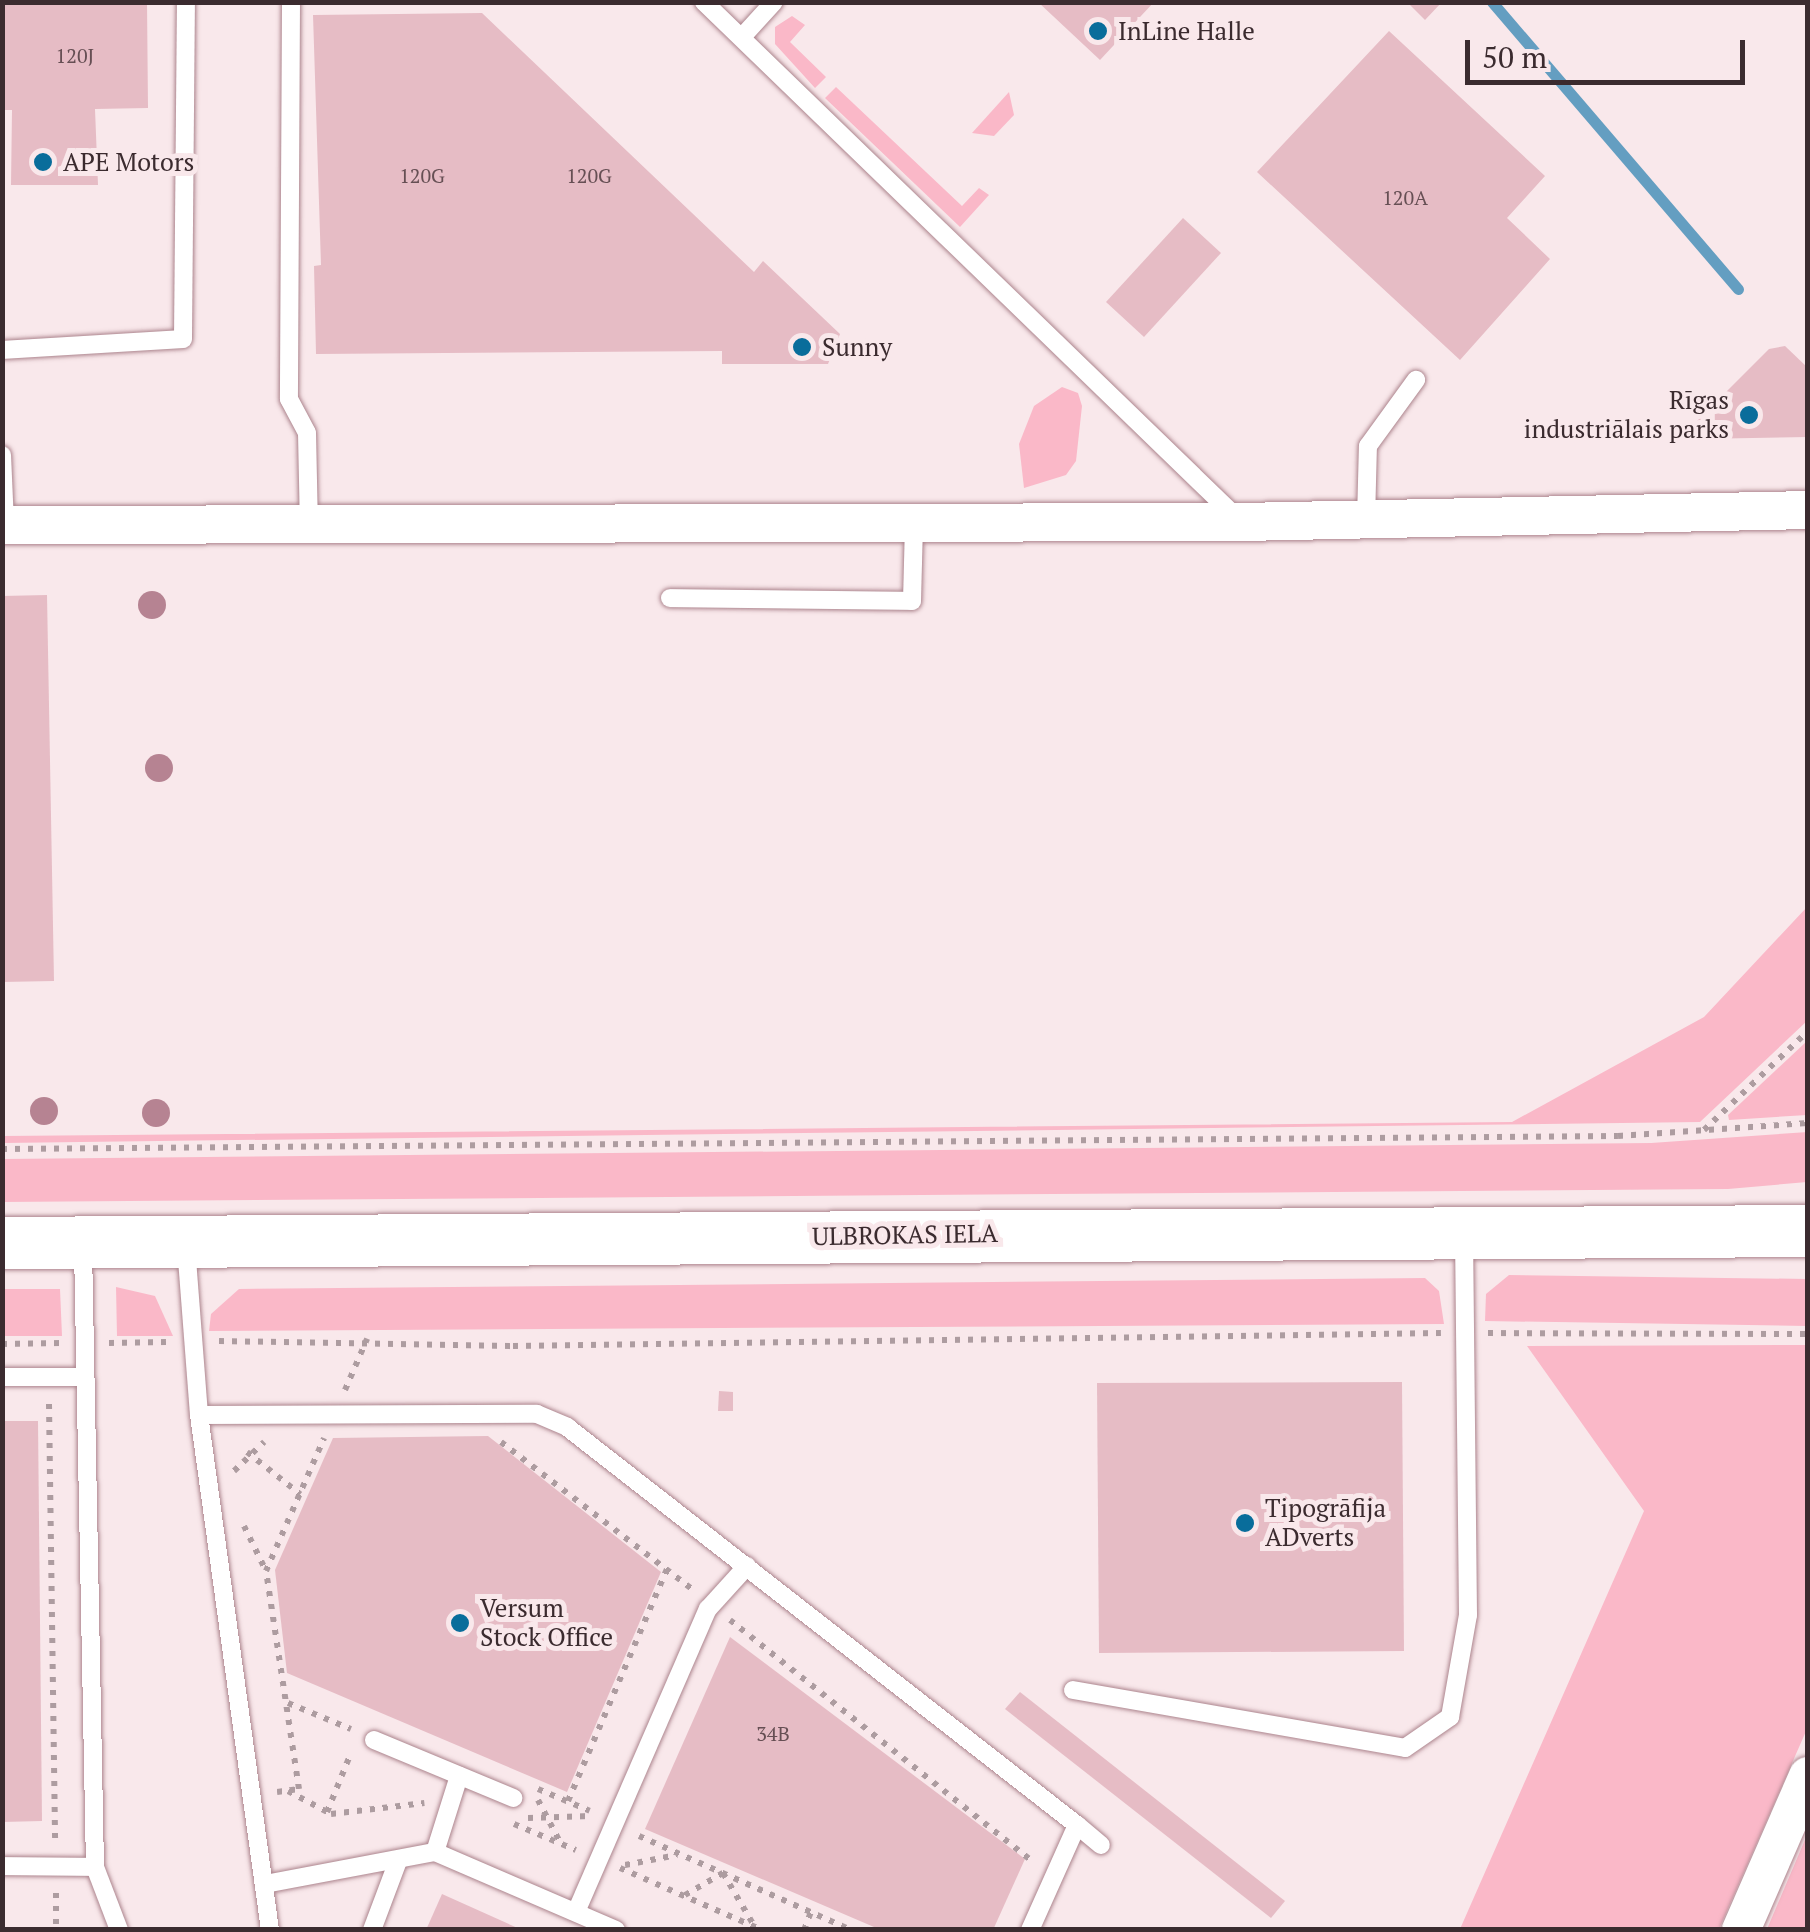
<!DOCTYPE html>
<meta charset="utf-8">
<style>
body{margin:0}
#map{position:relative;width:1810px;height:1932px;overflow:hidden;background:#f9e8eb;font-family:"PT Serif",serif}
div>[style]{position:absolute}
[style*='--x']{left:calc(var(--x)*1px);top:calc(var(--y)*1px);width:calc(var(--w)*1px);rotate:calc(var(--a)*1deg)}
.green>*{inset:0;background:#fab8c8}
.stream>*{height:11px;margin:-5.5px;padding:0 5.5px;transform-origin:5.5px;border-radius:5.5px;background:#649ec1}
.building>*{inset:0;background:#e6bcc5}
.path>*{height:6px;margin-top:-3px;transform-origin:0;background:repeating-linear-gradient(90deg,#ad9ca0 0 5px,transparent 0 13px)}
.roads{filter:drop-shadow(0 0 2px #ac848d) drop-shadow(0 0 2px #ac848d)}
.service>*{height:18px;margin:-9px;padding:0 9px;transform-origin:9px;border-radius:9px;background:#fff}
.minor>*{height:38px;margin:-19px;padding:0 19px;transform-origin:19px;border-radius:19px;background:#fff}
.secondary>*{height:52px;margin:-26px;padding:0 26px;transform-origin:26px;border-radius:26px;background:#fff}
.trees>*{width:28px;height:28px;margin:-14px;border-radius:50%;background:#b68392}
.dots>*{width:28px;height:28px;translate:-50% -50%;box-sizing:border-box;border:5px solid #f9e8eb;border-radius:50%}
span{translate:-50% -50%;white-space:nowrap;text-align:center;line-height:1.15;-webkit-text-stroke:10px #f9e8eb;paint-order:stroke}
.number-label{font-size:20px;color:#664f54}
.number-label span{-webkit-text-stroke-width:0}
.poi-label{font-size:25px;color:#3b2b2f}
.left{translate:0 -50%;text-align:left}
.right{translate:-100% -50%;text-align:right}
.street-label{font-size:25px;color:#3b2b2f}
.frame{position:absolute;inset:0;border:5px solid #3b2b2f;pointer-events:none}
.scale{position:absolute;left:1465px;top:40px;width:280px;height:45px;box-sizing:border-box;border:5px solid #3b2b2f;border-top:0;padding-left:12px;font-size:30px;line-height:35px;white-space:nowrap;color:#3b2b2f;-webkit-text-stroke:8px #f9e8eb;paint-order:stroke}
</style>
<div id="map">
<div class="green">
<div style="clip-path:polygon(792px 16px,805px 25px,790px 42px,826px 77px,815px 88px,775px 44px,775px 27px)"></div>
<div style="clip-path:polygon(836px 87px,962px 206px,979px 188px,989px 195px,960px 227px,825px 98px)"></div>
<div style="clip-path:polygon(1009px 92px,1014px 115px,994px 136px,972px 133px)"></div>
<div style="clip-path:polygon(1062px 387px,1078px 393px,1082px 406px,1076px 461px,1066px 475px,1024px 488px,1019px 444px,1034px 406px)"></div>
<div style="clip-path:polygon(1807px 907px,1807px 1021px,1700px 1122px,3px 1143px,3px 1136px,1512px 1122px,1704px 1017px)"></div>
<div style="clip-path:polygon(1807px 1041px,1807px 1115px,1729px 1120px,1728px 1115px)"></div>
<div style="clip-path:polygon(1808px 1132px,1807px 1182px,1728px 1189px,2px 1202px,3px 1159px,1651px 1143px)"></div>
<div style="clip-path:polygon(1509px 1275px,1807px 1279px,1807px 1326px,1485px 1321px,1486px 1294px)"></div>
<div style="clip-path:polygon(1425px 1278px,1439px 1291px,1444px 1324px,209px 1331px,211px 1314px,239px 1289px)"></div>
<div style="clip-path:polygon(116px 1287px,155px 1296px,173px 1336px,117px 1336px)"></div>
<div style="clip-path:polygon(3px 1289px,60px 1289px,62px 1336px,3px 1336px)"></div>
<div style="clip-path:polygon(1807px 1345px,1807px 1729px,1719px 1929px,1460px 1929px,1644px 1511px,1527px 1346px)"></div>
<div style="clip-path:polygon(1807px 1835px,1807px 1929px,1767px 1929px)"></div>
</div>
<div class="stream">
<div style="--x:1492;--y:2;--w:378;--a:49.4"></div>
</div>
<div class="building">
<div style="clip-path:polygon(2px 2px,147px 2px,148px 108px,95px 109px,98px 185px,11px 185px,12px 110px,2px 110px)"></div>
<div style="clip-path:polygon(1038px 2px,1154px 2px,1100px 60px)"></div>
<div style="clip-path:polygon(1407px 2px,1442px 2px,1425px 20px)"></div>
<div style="clip-path:polygon(482px 13px,754px 272px,763px 261px,840px 334px,828px 364px,722px 364px,722px 351px,316px 354px,314px 266px,321px 265px,313px 15px)"></div>
<div style="clip-path:polygon(1389px 31px,1545px 176px,1507px 218px,1550px 259px,1460px 360px,1257px 172px)"></div>
<div style="clip-path:polygon(1183px 218px,1221px 253px,1144px 337px,1106px 302px)"></div>
<div style="clip-path:polygon(1785px 346px,1808px 368px,1808px 437px,1697px 439px,1692px 426px,1769px 349px)"></div>
<div style="clip-path:polygon(47px 595px,54px 981px,2px 982px,2px 596px)"></div>
<div style="clip-path:polygon(1402px 1382px,1404px 1651px,1099px 1653px,1097px 1383px)"></div>
<div style="clip-path:polygon(719px 1391px,733px 1392px,733px 1411px,718px 1411px)"></div>
<div style="clip-path:polygon(2px 1421px,38px 1421px,42px 1821px,2px 1822px)"></div>
<div style="clip-path:polygon(488px 1436px,661px 1572px,567px 1792px,287px 1673px,275px 1570px,333px 1438px)"></div>
<div style="clip-path:polygon(730px 1637px,1025px 1859px,993px 1930px,881px 1930px,645px 1829px)"></div>
<div style="clip-path:polygon(1020px 1692px,1285px 1901px,1271px 1918px,1005px 1709px)"></div>
<div style="clip-path:polygon(442px 1894px,522px 1930px,426px 1930px)"></div>
</div>
<div class="path">
<div style="--x:1704;--y:1130;--w:144;--a:-43.6"></div>
<div style="--x:2;--y:1149;--w:1616;--a:-0.46"></div>
<div style="--x:1618;--y:1136;--w:190;--a:-3.9"></div>
<div style="--x:1488;--y:1333;--w:320;--a:0.2"></div>
<div style="--x:219;--y:1341;--w:294;--a:1"></div>
<div style="--x:513;--y:1346;--w:928;--a:-0.8"></div>
<div style="--x:109;--y:1343;--w:57;--a:-1"></div>
<div style="--x:2;--y:1344;--w:59;--a:-1"></div>
<div style="--x:345;--y:1390;--w:56;--a:-66.7"></div>
<div style="--x:49;--y:1404;--w:437;--a:89.2"></div>
<div style="--x:501;--y:1442;--w:242;--a:37.6"></div>
<div style="--x:247;--y:1452;--w:68;--a:38.4"></div>
<div style="--x:234;--y:1471;--w:42;--a:-44"></div>
<div style="--x:244;--y:1526;--w:50;--a:63.9"></div>
<div style="--x:730;--y:1620;--w:385;--a:38.6"></div>
<div style="--x:288;--y:1703;--w:68;--a:22.4"></div>
<div style="--x:538;--y:1789;--w:56;--a:22.9"></div>
<div style="--x:288;--y:1791;--w:49;--a:28.1"></div>
<div style="--x:331;--y:1814;--w:94;--a:-6.7"></div>
<div style="--x:277;--y:1792;--w:22;--a:-8"></div>
<div style="--x:299;--y:1789;--w:220;--a:-98.6"></div>
<div style="--x:266;--y:1571;--w:145;--a:-66.4"></div>
<div style="--x:538;--y:1800;--w:47;--a:62.4"></div>
<div style="--x:568;--y:1801;--w:252;--a:-66.9"></div>
<div style="--x:327;--y:1812;--w:64;--a:-67.9"></div>
<div style="--x:528;--y:1818;--w:63;--a:-1.8"></div>
<div style="--x:514;--y:1824;--w:67;--a:22.8"></div>
<div style="--x:639;--y:1836;--w:232;--a:23.9"></div>
<div style="--x:625;--y:1865;--w:53;--a:-10.9"></div>
<div style="--x:620;--y:1868;--w:155;--a:23.6"></div>
<div style="--x:56;--y:1893;--w:37;--a:90"></div>
<div style="--x:685;--y:1895;--w:44;--a:-30.1"></div>
<div style="--x:723;--y:1873;--w:59;--a:59.5"></div>
<div style="--x:804;--y:1930;--w:19;--a:-69"></div>
</div>
<div class="roads">
<div class="service">
<div style="--x:291;--y:2;--w:397;--a:90.3"></div>
<div style="--x:289;--y:399;--w:38;--a:62"></div>
<div style="--x:307;--y:433;--w:92;--a:88.8"></div>
<div style="--x:704;--y:2;--w:743;--a:44.07"></div>
<div style="--x:742;--y:37;--w:47;--a:-47.6"></div>
<div style="--x:2;--y:350;--w:181;--a:-3.5"></div>
<div style="--x:183;--y:339;--w:337;--a:-89.5"></div>
<div style="--x:2;--y:455;--w:70;--a:87.5"></div>
<div style="--x:1366;--y:520;--w:74;--a:-88.5"></div>
<div style="--x:1368;--y:446;--w:82;--a:-54"></div>
<div style="--x:670;--y:598;--w:242;--a:0.7"></div>
<div style="--x:912;--y:601;--w:78;--a:-88.5"></div>
<div style="--x:186;--y:1246;--w:169;--a:85.6"></div>
<div style="--x:199;--y:1415;--w:520;--a:82.15"></div>
<div style="--x:2;--y:1377;--w:83;--a:0"></div>
<div style="--x:199;--y:1415;--w:338;--a:-0.2"></div>
<div style="--x:537;--y:1414;--w:33;--a:23"></div>
<div style="--x:567;--y:1427;--w:647;--a:37.97"></div>
<div style="--x:1077;--y:1825;--w:115;--a:114.1"></div>
<div style="--x:1073;--y:1690;--w:337;--a:9.9"></div>
<div style="--x:1405;--y:1748;--w:55;--a:-34.6"></div>
<div style="--x:1450;--y:1717;--w:104;--a:-80"></div>
<div style="--x:1468;--y:1615;--w:380;--a:-90.6"></div>
<div style="--x:374;--y:1740;--w:151;--a:22.6"></div>
<div style="--x:1077;--y:1825;--w:31;--a:40"></div>
<div style="--x:435;--y:1852;--w:80;--a:-72.5"></div>
<div style="--x:2;--y:1866;--w:93;--a:0.6"></div>
<div style="--x:95;--y:1867;--w:619;--a:-91.11"></div>
<div style="--x:95;--y:1867;--w:67;--a:69.1"></div>
<div style="--x:265;--y:1884;--w:173;--a:-10.7"></div>
<div style="--x:435;--y:1852;--w:197;--a:23.3"></div>
<div style="--x:576;--y:1912;--w:331;--a:-66.5"></div>
<div style="--x:708;--y:1609;--w:58;--a:-47.8"></div>
<div style="--x:372;--y:1930;--w:74;--a:-69.4"></div>
</div>
<div class="minor">
<div style="--x:2;--y:525;--w:1240;--a:-0.14"></div>
<div style="--x:1242;--y:522;--w:566;--a:-1.21"></div>
<div style="--x:1741;--y:1930;--w:168;--a:-66.5"></div>
</div>
<div class="secondary">
<div style="--x:2;--y:1243;--w:1806;--a:-0.38"></div>
</div>
</div>
<div class="trees">
<div style="left:152px;top:605px"></div>
<div style="left:159px;top:768px"></div>
<div style="left:44px;top:1111px"></div>
<div style="left:156px;top:1113px"></div>
</div>
<div class="dots">
<div style="left:1098px;top:31px;background:#096d9b"></div>
<div style="left:43px;top:162px;background:#096d9b"></div>
<div style="left:802px;top:347px;background:#096d9b"></div>
<div style="left:1749px;top:415px;background:#096d9b"></div>
<div style="left:1245px;top:1523px;background:#096d9b"></div>
<div style="left:460px;top:1623px;background:#096d9b"></div>
</div>
<div class="number-label">
<span style="left:75px;top:55px">120J</span>
<span style="left:422px;top:175px">120G</span>
<span style="left:589px;top:175px">120G</span>
<span style="left:1405px;top:197px">120A</span>
<span style="left:773px;top:1733px">34B</span>
</div>
<div class="poi-label">
<span class="left" style="left:1118px;top:31px">InLine Halle</span>
<span class="left" style="left:63px;top:162px">APE Motors</span>
<span class="left" style="left:822px;top:347px">Sunny</span>
<span class="right" style="left:1729px;top:415px">Rīgas<br>industriālais parks</span>
<span class="left" style="left:1265px;top:1523px">Tipogrāfija<br>ADverts</span>
<span class="left" style="left:480px;top:1623px">Versum<br>Stock Office</span>
</div>
<div class="street-label">
<span style="left:905px;top:1235px;rotate:-1deg">ULBROKAS IELA</span>
</div>
<div class="frame"></div>
<div class="scale">50 m</div>
</div>
